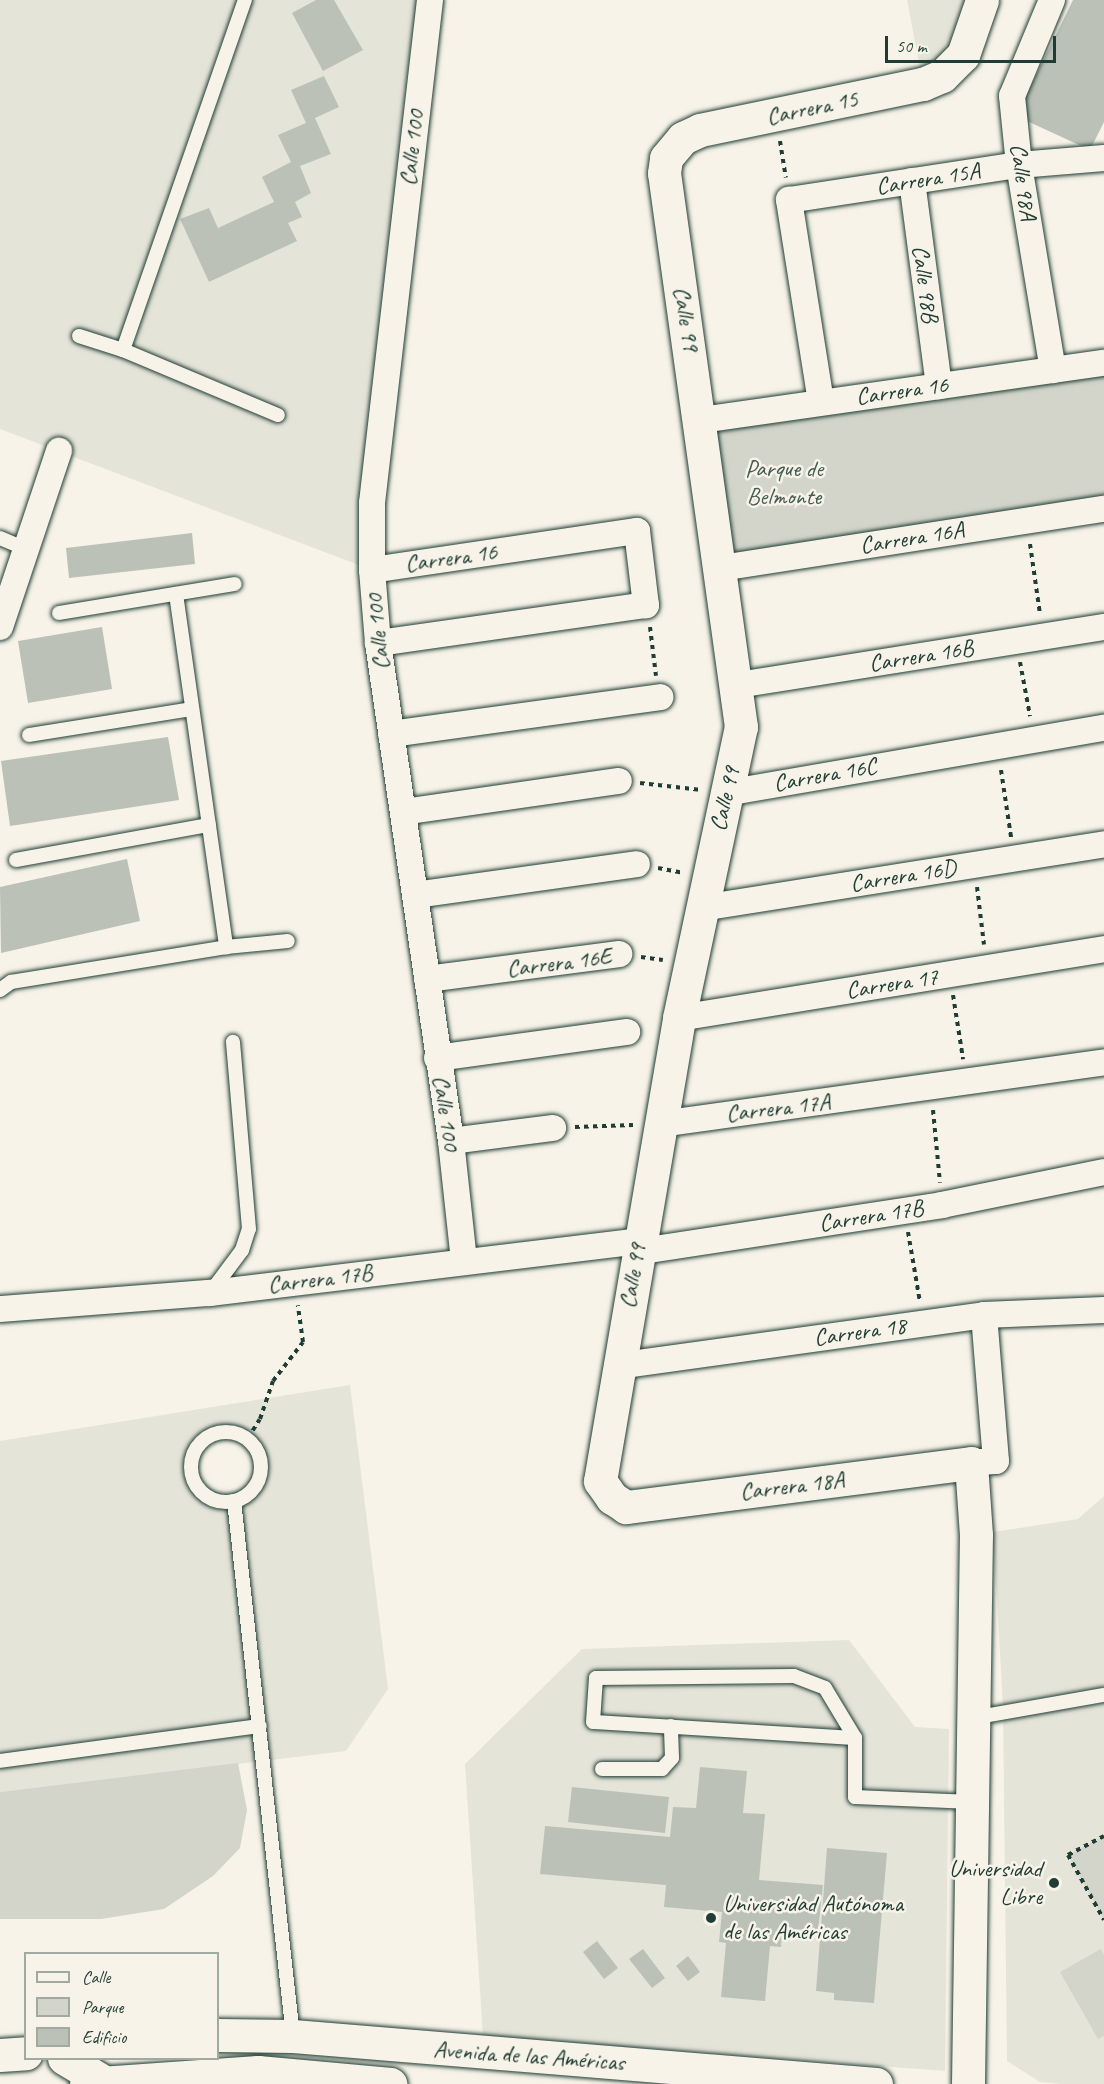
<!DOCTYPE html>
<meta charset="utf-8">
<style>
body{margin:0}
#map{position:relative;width:1104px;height:2084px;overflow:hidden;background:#f7f3e8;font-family:Caveat,sans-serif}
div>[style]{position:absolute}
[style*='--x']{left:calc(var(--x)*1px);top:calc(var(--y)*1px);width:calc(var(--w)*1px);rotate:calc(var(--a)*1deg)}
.built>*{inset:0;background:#e5e4d9}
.green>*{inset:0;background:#d3d5ca}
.building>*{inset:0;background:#bbc1b6}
.path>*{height:4px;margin-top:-2px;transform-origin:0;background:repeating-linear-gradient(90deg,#1f3d34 0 4.5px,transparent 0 9px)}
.roads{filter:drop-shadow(0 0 2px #1f3d34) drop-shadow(0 0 2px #1f3d34)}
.service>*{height:14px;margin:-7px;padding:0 7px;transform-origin:7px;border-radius:7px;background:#f7f3e8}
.service>.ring{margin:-7px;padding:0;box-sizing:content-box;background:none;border:14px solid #f7f3e8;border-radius:50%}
.minor>*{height:26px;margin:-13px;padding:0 13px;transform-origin:13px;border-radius:13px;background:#f7f3e8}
.tertiary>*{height:33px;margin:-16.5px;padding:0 16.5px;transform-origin:16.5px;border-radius:16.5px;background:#f7f3e8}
.trunk>*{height:33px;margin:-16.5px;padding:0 16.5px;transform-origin:16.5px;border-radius:16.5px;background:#f7f3e8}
.dots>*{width:16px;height:16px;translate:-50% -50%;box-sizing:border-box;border:3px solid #f7f3e8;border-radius:50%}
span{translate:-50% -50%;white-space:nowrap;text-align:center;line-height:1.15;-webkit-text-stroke:5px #f7f3e8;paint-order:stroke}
.street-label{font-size:24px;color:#1f3d34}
.park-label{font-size:24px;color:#435b52}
.poi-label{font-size:24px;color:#1f3d34}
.right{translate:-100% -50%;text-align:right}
.left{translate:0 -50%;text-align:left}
.legend{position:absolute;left:24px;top:1952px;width:195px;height:108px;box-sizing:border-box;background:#f7f3e8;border:2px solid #a1aaa0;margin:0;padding:8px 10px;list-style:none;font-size:18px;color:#1f3d34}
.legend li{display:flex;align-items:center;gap:12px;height:30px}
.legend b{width:30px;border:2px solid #a1aaa0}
.scale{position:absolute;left:885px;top:36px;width:171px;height:27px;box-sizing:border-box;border:3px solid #1f3d34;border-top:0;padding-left:8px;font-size:18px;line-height:21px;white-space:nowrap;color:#1f3d34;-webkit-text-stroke:4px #f7f3e8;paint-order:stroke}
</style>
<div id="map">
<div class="built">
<div style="clip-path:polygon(0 0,430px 0,372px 570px,0 429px)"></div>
<div style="clip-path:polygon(907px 0,982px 0,923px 84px)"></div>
<div style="clip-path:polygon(evenodd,350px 1385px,388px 1689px,346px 1751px,0 1792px,0 1441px,350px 1385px,220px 1432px,248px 1438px,258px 1451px,261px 1466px,258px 1481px,249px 1494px,235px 1501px,218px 1501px,204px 1494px,194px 1482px,190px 1466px,194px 1450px,205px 1438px,220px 1432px)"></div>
<div style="clip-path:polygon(1104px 1496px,1104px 2084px,1061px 2084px,1040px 2082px,1007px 2061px,1003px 1706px,993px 1532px,1078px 1519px)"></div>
<div style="clip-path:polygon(849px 1640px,915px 1727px,949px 1729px,945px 2071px,483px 2036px,465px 1764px,582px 1649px)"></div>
</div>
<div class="green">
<div style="clip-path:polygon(1104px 363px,1104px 509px,721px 568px,701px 420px)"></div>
<div style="clip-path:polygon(238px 1763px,247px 1810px,240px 1848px,213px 1876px,164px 1909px,101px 1919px,0 1919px,0 1792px)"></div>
<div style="clip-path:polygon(1104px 1836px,1104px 1920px,1068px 1855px)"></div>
<div style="clip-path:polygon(1101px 1949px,1104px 1955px,1104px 2036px,1098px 2039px,1060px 1972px)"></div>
</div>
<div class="building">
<div style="clip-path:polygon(316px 0,334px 0,363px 50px,323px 71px,292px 13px)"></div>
<div style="clip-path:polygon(1073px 0,1104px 0,1104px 122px,1090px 150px,1016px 116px)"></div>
<div style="clip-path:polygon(324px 76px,339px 107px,315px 118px,331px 154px,300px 166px,311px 193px,295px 202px,302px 217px,288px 223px,297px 241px,209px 282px,180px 219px,209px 208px,218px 228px,274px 202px,262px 177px,291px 162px,278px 135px,306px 123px,291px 90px)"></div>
<div style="clip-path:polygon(192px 533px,195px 564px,69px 578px,66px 548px)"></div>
<div style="clip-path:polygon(102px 627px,112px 689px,28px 703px,18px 641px)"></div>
<div style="clip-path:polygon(168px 737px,179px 800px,10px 826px,1px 761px)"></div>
<div style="clip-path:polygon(127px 859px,140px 921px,1px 953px,0 887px)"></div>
<div style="clip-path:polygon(700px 1767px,747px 1771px,743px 1813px,765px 1814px,759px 1880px,823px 1885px,818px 1931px,782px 1928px,781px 1947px,770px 1946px,765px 2001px,721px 1997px,726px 1943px,719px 1942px,722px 1912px,664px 1907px,666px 1885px,540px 1874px,545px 1826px,670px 1837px,673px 1807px,696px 1808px)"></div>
<div style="clip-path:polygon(572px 1787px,669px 1797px,665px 1833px,568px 1822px)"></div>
<div style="clip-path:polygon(827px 1848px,887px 1853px,874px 2003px,834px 2000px,834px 1993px,816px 1991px)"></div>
<div style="clip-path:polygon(597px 1941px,618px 1968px,604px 1979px,583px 1952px)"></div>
<div style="clip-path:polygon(643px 1949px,665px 1978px,652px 1988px,629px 1959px)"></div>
<div style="clip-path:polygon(688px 1956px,700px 1972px,688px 1981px,676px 1966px)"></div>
</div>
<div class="path">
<div style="--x:780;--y:141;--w:37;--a:81"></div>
<div style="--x:1030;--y:544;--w:71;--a:81.9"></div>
<div style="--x:650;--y:627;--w:49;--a:83"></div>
<div style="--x:1020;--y:662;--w:55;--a:79.5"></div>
<div style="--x:1001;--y:770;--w:68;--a:81.5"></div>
<div style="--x:640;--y:783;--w:62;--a:6.4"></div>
<div style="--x:658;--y:868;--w:25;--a:11"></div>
<div style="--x:977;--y:887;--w:58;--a:83.1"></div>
<div style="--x:641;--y:957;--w:22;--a:8"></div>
<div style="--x:953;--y:995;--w:65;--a:81.1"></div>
<div style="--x:933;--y:1110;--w:73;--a:84.5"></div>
<div style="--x:575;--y:1127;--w:58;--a:-2"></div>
<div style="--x:908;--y:1232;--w:71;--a:80.3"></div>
<div style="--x:248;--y:1438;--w:22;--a:-58"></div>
<div style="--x:260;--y:1419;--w:40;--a:-71.1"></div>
<div style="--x:273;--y:1381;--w:49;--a:-52.4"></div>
<div style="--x:303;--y:1342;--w:37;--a:-98"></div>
<div style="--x:1104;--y:1836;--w:41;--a:152.2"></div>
<div style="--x:1068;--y:1855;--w:74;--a:61"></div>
</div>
<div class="roads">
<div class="service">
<div style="--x:79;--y:336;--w:46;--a:17.7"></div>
<div style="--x:123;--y:350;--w:168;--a:22.8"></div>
<div style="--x:123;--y:350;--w:371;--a:-70.8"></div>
<div style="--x:0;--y:538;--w:26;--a:23"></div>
<div style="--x:176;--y:594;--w:357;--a:81.9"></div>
<div style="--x:59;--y:613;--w:178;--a:-9.4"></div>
<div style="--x:29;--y:735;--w:165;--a:-9.1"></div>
<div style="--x:16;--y:860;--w:196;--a:-10.3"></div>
<div style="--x:0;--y:990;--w:14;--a:-36"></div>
<div style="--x:11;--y:982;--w:218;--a:-9.2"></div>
<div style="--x:226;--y:947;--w:62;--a:-5.5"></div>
<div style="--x:210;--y:1293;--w:54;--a:-53.3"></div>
<div style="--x:242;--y:1250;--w:22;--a:-72"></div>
<div style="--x:249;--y:1229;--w:188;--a:-94.9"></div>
<div class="ring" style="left:191px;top:1432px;width:56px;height:56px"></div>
<div style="--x:234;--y:1501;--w:538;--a:83.71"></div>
<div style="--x:973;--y:1718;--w:133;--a:-10"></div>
<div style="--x:855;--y:1738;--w:262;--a:-176.5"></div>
<div style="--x:593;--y:1722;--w:44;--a:-86.1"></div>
<div style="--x:596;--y:1678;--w:198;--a:-0.6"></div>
<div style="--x:794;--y:1676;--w:33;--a:21"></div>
<div style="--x:825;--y:1688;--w:58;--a:59"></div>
<div style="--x:855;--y:1738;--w:59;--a:90"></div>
<div style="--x:855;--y:1797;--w:117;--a:2.4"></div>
<div style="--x:0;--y:1761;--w:262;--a:-7.7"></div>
<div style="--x:602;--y:1769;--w:60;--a:0"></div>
<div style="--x:662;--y:1769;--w:15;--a:-48"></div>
<div style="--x:672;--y:1758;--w:32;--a:-92"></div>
</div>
<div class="minor">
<div style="--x:430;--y:0;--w:506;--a:96.58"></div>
<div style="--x:372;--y:503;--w:67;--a:90"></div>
<div style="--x:372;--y:570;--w:73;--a:85.3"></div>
<div style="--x:378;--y:643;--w:503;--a:81.66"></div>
<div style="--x:451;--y:1141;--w:121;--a:83.8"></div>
<div style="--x:1052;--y:0;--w:104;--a:112.6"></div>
<div style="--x:1012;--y:96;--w:69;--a:84.2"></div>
<div style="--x:1019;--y:165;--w:208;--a:80.6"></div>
<div style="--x:912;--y:181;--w:207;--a:82.5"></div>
<div style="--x:821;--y:402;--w:205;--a:-99"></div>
<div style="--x:789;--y:200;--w:233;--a:-8.7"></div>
<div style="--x:1019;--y:165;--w:85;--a:-4.7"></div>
<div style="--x:701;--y:420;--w:407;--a:-8.1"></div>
<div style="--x:721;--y:568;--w:388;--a:-8.8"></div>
<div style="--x:372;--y:570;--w:268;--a:-8.4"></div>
<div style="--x:637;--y:531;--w:75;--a:83.1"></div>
<div style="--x:646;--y:605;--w:271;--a:171.9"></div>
<div style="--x:0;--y:627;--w:186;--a:-71.5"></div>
<div style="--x:738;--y:685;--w:371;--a:-9"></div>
<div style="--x:391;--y:734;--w:272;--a:-7.8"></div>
<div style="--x:726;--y:793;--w:384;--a:-9.8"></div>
<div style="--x:403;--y:812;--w:218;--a:-8.2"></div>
<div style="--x:415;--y:895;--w:224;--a:-7.9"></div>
<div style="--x:702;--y:908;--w:407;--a:-9"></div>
<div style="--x:427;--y:979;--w:194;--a:-7.4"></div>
<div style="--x:679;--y:1018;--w:431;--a:-9.2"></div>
<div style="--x:437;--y:1058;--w:192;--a:-7.8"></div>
<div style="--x:660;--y:1124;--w:448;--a:-7.9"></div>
<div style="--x:451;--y:1141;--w:103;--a:-7.3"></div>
<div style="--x:636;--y:1252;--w:310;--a:-8.7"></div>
<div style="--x:942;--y:1205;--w:165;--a:-11.5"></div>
<div style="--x:0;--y:1309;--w:211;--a:-4.4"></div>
<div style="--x:210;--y:1293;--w:432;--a:-6.9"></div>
<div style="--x:617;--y:1366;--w:371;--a:-7.9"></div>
<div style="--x:984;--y:1315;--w:120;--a:-2.4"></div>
<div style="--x:971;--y:1463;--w:25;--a:-5"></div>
<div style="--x:996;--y:1461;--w:146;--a:-94.7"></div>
</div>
<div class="tertiary">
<div style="--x:968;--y:2084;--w:549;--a:-89.17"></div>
<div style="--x:976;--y:1535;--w:72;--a:-94"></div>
<div style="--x:971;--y:1463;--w:348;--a:172.7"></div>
<div style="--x:626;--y:1507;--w:17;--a:-147"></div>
<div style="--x:612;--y:1498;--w:21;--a:-125"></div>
<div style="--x:600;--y:1481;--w:470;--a:-80.3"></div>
<div style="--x:679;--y:1018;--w:298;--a:-78"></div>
<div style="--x:741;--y:727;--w:559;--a:-97.91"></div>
<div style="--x:664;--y:173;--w:15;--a:-82"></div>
<div style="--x:666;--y:158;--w:26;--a:-50"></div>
<div style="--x:683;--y:138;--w:19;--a:-25"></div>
<div style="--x:700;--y:130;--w:228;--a:-11.7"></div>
<div style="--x:923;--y:84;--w:21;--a:-23"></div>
<div style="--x:942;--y:76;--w:30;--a:-45"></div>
<div style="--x:963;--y:55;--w:58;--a:-70.9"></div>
</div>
<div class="trunk">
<div style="--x:218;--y:2035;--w:75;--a:0.8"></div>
<div style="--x:293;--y:2036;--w:585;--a:4.71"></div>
<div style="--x:0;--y:2055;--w:26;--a:-4"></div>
<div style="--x:64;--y:2058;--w:47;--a:31"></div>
<div style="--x:86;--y:2084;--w:172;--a:-4"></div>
<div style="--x:258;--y:2072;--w:133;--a:5.2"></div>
</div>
</div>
<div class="dots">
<div style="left:1054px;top:1883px;background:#1f3d34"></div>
<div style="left:711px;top:1918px;background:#1f3d34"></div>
</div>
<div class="street-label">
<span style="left:812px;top:108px;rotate:-12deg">Carrera 15</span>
<span style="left:412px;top:148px;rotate:-84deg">Calle 100</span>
<span style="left:928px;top:179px;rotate:-9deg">Carrera 15A</span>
<span style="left:1023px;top:182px;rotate:82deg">Calle 98A</span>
<span style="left:925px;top:284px;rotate:82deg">Calle 98B</span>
<span style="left:686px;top:319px;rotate:81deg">Calle 99</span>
<span style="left:902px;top:391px;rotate:-8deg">Carrera 16</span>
<span style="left:912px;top:538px;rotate:-9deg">Carrera 16A</span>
<span style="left:451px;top:558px;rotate:-8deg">Carrera 16</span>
<span style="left:378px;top:632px;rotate:-96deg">Calle 100</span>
<span style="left:921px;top:656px;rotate:-9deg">Carrera 16B</span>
<span style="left:825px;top:775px;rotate:-10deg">Carrera 16C</span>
<span style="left:725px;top:799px;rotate:-77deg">Calle 99</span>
<span style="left:903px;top:876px;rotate:-9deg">Carrera 16D</span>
<span style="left:559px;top:963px;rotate:-7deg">Carrera 16E</span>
<span style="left:892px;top:984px;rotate:-9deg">Carrera 17</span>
<span style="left:778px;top:1108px;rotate:-7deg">Carrera 17A</span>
<span style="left:446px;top:1113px;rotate:81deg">Calle 100</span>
<span style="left:871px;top:1216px;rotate:-9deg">Carrera 17B</span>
<span style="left:633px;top:1276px;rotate:-80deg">Calle 99</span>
<span style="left:320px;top:1279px;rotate:-7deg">Carrera 17B</span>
<span style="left:860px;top:1332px;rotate:-8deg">Carrera 18</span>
<span style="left:792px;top:1486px;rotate:-7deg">Carrera 18A</span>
<span style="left:529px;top:2056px;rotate:4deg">Avenida de las Américas</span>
</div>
<div class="park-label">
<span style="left:784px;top:483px">Parque de<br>Belmonte</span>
</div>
<div class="poi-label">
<span class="right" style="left:1042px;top:1883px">Universidad<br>Libre</span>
<span class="left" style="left:723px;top:1918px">Universidad Autónoma<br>de las Américas</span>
</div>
<ul class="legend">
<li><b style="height:8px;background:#f7f3e8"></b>Calle</li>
<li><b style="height:16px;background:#d3d5ca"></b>Parque</li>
<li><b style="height:16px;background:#bbc1b6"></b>Edificio</li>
</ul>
<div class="scale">50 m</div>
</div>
